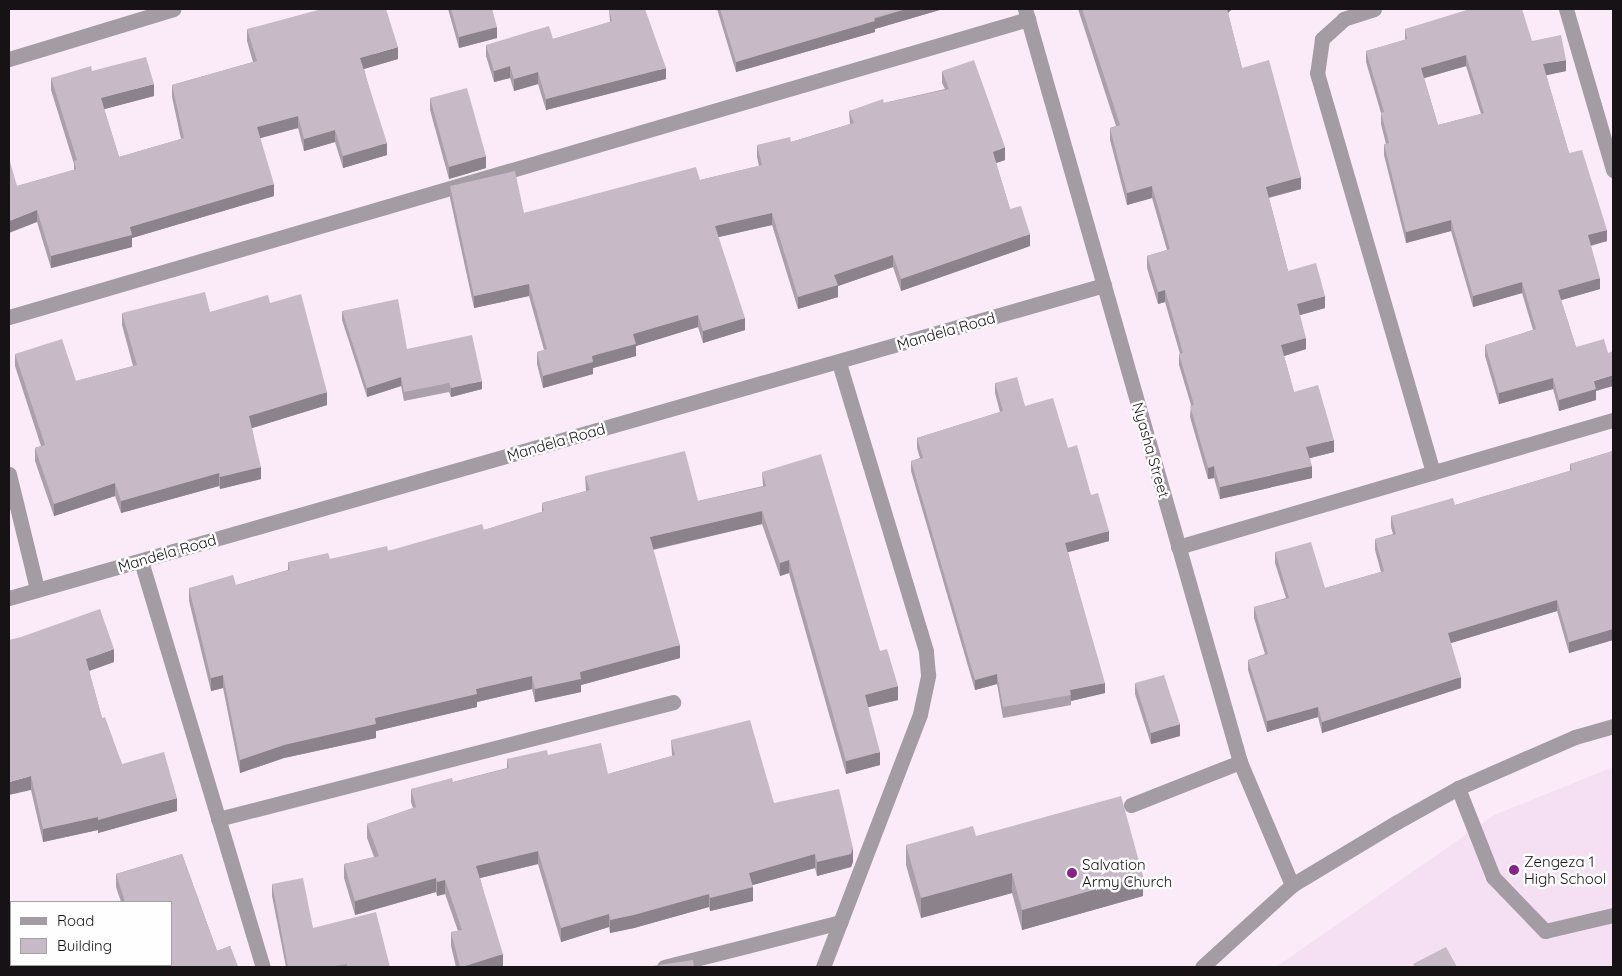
<!DOCTYPE html>
<style>
body{margin:0}
#map{position:relative;width:1622px;height:976px;overflow:hidden;background:#fbebf9;font-family:Quicksand,sans-serif}
div>[style]{position:absolute}
[style*='--x']{left:calc(var(--x)*1px);top:calc(var(--y)*1px);width:calc(var(--w)*1px);rotate:calc(var(--a)*1deg)}
.built>*{inset:0;background:#f5dff3}
.minor>*{height:15px;margin:-7.5px;padding:0 7.5px;transform-origin:7.5px;border-radius:7.5px;background:#a39ca2}
.wall>*{inset:0;background:#ab9faa}
.shaded-wall>*{inset:0;background:#8b828b}
.building>*{inset:0;background:#c7b9c6}
.dots>*{width:14px;height:14px;translate:-50% -50%;box-sizing:border-box;border:2px solid #fefefe;border-radius:50%}
span{translate:-50% -50%;white-space:nowrap;text-align:center;line-height:1.15;-webkit-text-stroke:5px #fefefe;paint-order:stroke}
.street-label{font-size:15px;color:#171216}
.poi-label{font-size:15px;color:#171216}
.left{translate:0 -50%;text-align:left}
.frame{position:absolute;inset:0;border:10px solid #171216;pointer-events:none}
.legend{position:absolute;left:10px;top:901px;width:162px;height:65px;box-sizing:border-box;background:#fefefe;border:1px solid #a2a0a1;margin:0;padding:6px 9px;list-style:none;font-size:15px;color:#171216}
.legend li{display:flex;align-items:center;gap:10px;height:25px}
.legend b{width:25px;border:1px solid #a2a0a1}
</style>
<div id="map">
<div class="built">
<div style="clip-path:polygon(1613px 767px,1613px 967px,1276px 967px,1494px 815px)"></div>
</div>
<div class="minor">
<div style="--x:1025;--y:9;--w:783;--a:74.06"></div>
<div style="--x:1240;--y:762;--w:134;--a:67.1"></div>
<div style="--x:1374;--y:9;--w:32;--a:162"></div>
<div style="--x:1344;--y:19;--w:30;--a:138"></div>
<div style="--x:1322;--y:39;--w:34;--a:98"></div>
<div style="--x:1317;--y:73;--w:416;--a:73.8"></div>
<div style="--x:1566;--y:9;--w:168;--a:73.7"></div>
<div style="--x:9;--y:59;--w:172;--a:-16.9"></div>
<div style="--x:9;--y:317;--w:1062;--a:-16.3"></div>
<div style="--x:9;--y:474;--w:118;--a:76.3"></div>
<div style="--x:1178;--y:547;--w:453;--a:-16.3"></div>
<div style="--x:141;--y:561;--w:424;--a:73.3"></div>
<div style="--x:9;--y:598;--w:1139;--a:-15.95"></div>
<div style="--x:1458;--y:788;--w:96;--a:68.5"></div>
<div style="--x:1493;--y:877;--w:75;--a:46.1"></div>
<div style="--x:1545;--y:931;--w:70;--a:-13.2"></div>
<div style="--x:1131;--y:805;--w:117;--a:-21.5"></div>
<div style="--x:218;--y:819;--w:470;--a:-14.4"></div>
<div style="--x:664;--y:967;--w:182;--a:-14.3"></div>
<div style="--x:823;--y:967;--w:271;--a:-69"></div>
<div style="--x:920;--y:714;--w:40;--a:-78"></div>
<div style="--x:928;--y:675;--w:24;--a:-95"></div>
<div style="--x:926;--y:651;--w:301;--a:-106.8"></div>
<div style="--x:1202;--y:967;--w:122;--a:-42.3"></div>
<div style="--x:1292;--y:885;--w:122;--a:-31"></div>
<div style="--x:1397;--y:822;--w:70;--a:-29.1"></div>
<div style="--x:1458;--y:788;--w:128;--a:-23.6"></div>
<div style="--x:1575;--y:737;--w:40;--a:-16"></div>
</div>
<div class="wall">
<div style="clip-path:polygon(448px 9px,492px 9px,497px 38px,459px 48px)"></div>
<div style="clip-path:polygon(609px 9px,666px 79px,546px 110px,538px 84px,514px 91px,510px 78px,494px 82px,486px 56px,486px 45px,553px 39px,610px 22px)"></div>
<div style="clip-path:polygon(717px 9px,943px 9px,875px 29px,875px 32px,736px 72px)"></div>
<div style="clip-path:polygon(1078px 9px,1232px 9px,1228px 13px,1242px 68px,1301px 189px,1269px 198px,1288px 271px,1325px 308px,1300px 315px,1306px 349px,1284px 356px,1294px 392px,1334px 452px,1310px 458px,1312px 478px,1220px 499px,1214px 478px,1208px 479px,1190px 417px,1191px 405px,1179px 365px,1179px 354px,1180px 354px,1165px 302px,1158px 304px,1147px 268px,1147px 256px,1167px 250px,1152px 198px,1127px 205px,1110px 140px,1110px 128px,1116px 126px)"></div>
<div style="clip-path:polygon(247px 29px,398px 59px,364px 69px,387px 155px,343px 168px,335px 142px,304px 151px,298px 128px,260px 138px,274px 196px,132px 238px,132px 247px,51px 268px,37px 222px,17px 186px,74px 170px,74px 164px,51px 90px,51px 78px,92px 71px,154px 96px,104px 109px,119px 157px,181px 139px,172px 97px,172px 85px,253px 62px,247px 41px)"></div>
<div style="clip-path:polygon(evenodd,1405px 29px,1532px 41px,1566px 71px,1546px 75px,1569px 153px,1607px 241px,1591px 246px,1600px 289px,1561px 300px,1576px 347px,1596px 391px,1596px 400px,1559px 411px,1553px 389px,1499px 404px,1485px 356px,1485px 345px,1533px 330px,1522px 293px,1473px 307px,1451px 231px,1406px 243px,1384px 155px,1384px 144px,1386px 144px,1381px 124px,1381px 113px,1366px 62px,1366px 51px,1405px 40px,1405px 29px,1466px 66px,1481px 114px,1438px 125px,1424px 78px,1466px 66px)"></div>
<div style="clip-path:polygon(942px 71px,1005px 160px,996px 163px,1010px 209px,1030px 246px,901px 291px,893px 267px,838px 286px,838px 297px,798px 309px,772px 225px,718px 237px,745px 330px,703px 343px,698px 327px,636px 346px,636px 356px,593px 368px,593px 374px,543px 388px,537px 364px,537px 352px,544px 350px,529px 296px,474px 308px,450px 198px,450px 186px,524px 213px,700px 180px,759px 166px,757px 157px,757px 145px,791px 142px,850px 124px,849px 111px,945px 89px,942px 83px)"></div>
<div style="clip-path:polygon(430px 98px,486px 168px,449px 179px,430px 110px)"></div>
<div style="clip-path:polygon(270px 303px,327px 405px,252px 428px,261px 479px,220px 489px,219px 486px,121px 513px,115px 496px,54px 516px,35px 461px,35px 448px,41px 446px,15px 366px,15px 354px,76px 381px,133px 366px,122px 325px,122px 313px,210px 312px)"></div>
<div style="clip-path:polygon(342px 311px,407px 349px,482px 389px,451px 397px,449px 392px,404px 401px,401px 386px,367px 397px,342px 320px)"></div>
<div style="clip-path:polygon(995px 383px,1025px 406px,1068px 448px,1091px 495px,1109px 541px,1068px 552px,1105px 693px,1071px 701px,1071px 705px,1003px 718px,997px 684px,975px 690px,911px 471px,911px 461px,920px 458px,917px 448px,917px 438px,1000px 412px,995px 393px)"></div>
<div style="clip-path:polygon(1613px 451px,1613px 640px,1569px 653px,1557px 611px,1450px 643px,1461px 688px,1322px 733px,1318px 717px,1267px 732px,1248px 670px,1248px 660px,1265px 654px,1254px 618px,1254px 607px,1286px 598px,1275px 563px,1275px 552px,1325px 588px,1381px 572px,1375px 550px,1375px 539px,1393px 534px,1391px 527px,1391px 516px,1455px 505px,1570px 471px,1570px 464px)"></div>
<div style="clip-path:polygon(762px 472px,880px 651px,898px 700px,868px 707px,880px 765px,846px 774px,789px 573px,780px 576px,762px 524px,653px 550px,680px 658px,581px 685px,581px 692px,535px 702px,532px 689px,477px 702px,477px 707px,376px 731px,376px 738px,284px 758px,240px 773px,223px 688px,211px 691px,189px 601px,189px 588px,236px 585px,288px 570px,288px 562px,330px 559px,388px 551px,484px 530px,542px 512px,542px 503px,586px 491px,585px 476px,698px 501px,763px 486px)"></div>
<div style="clip-path:polygon(9px 640px,114px 662px,89px 671px,102px 718px,122px 764px,177px 811px,98px 833px,98px 830px,43px 842px,31px 790px)"></div>
<div style="clip-path:polygon(1135px 683px,1180px 736px,1151px 744px,1135px 694px)"></div>
<div style="clip-path:polygon(671px 740px,774px 803px,853px 862px,851px 867px,817px 876px,815px 868px,752px 885px,753px 901px,710px 911px,709px 907px,634px 928px,610px 933px,609px 927px,561px 942px,538px 864px,480px 878px,503px 967px,456px 967px,451px 946px,451px 932px,458px 931px,445px 894px,437px 896px,436px 892px,355px 915px,344px 878px,344px 864px,374px 857px,367px 838px,367px 824px,413px 808px,411px 802px,411px 789px,453px 782px,507px 768px,507px 759px,548px 755px,608px 774px,672px 756px)"></div>
<div style="clip-path:polygon(976px 836px,1143px 896px,1022px 930px,1012px 893px,921px 918px,906px 865px,906px 845px)"></div>
<div style="clip-path:polygon(182px 854px,217px 951px,230px 946px,238px 967px,146px 967px,145px 965px,171px 965px,171px 902px,121px 902px,116px 887px,116px 874px)"></div>
<div style="clip-path:polygon(272px 884px,313px 928px,390px 967px,286px 967px,272px 896px)"></div>
</div>
<div class="shaded-wall">
<div style="clip-path:polygon(906px 9px,943px 9px,875px 29px,875px 32px,736px 72px,736px 62px)"></div>
<div style="clip-path:polygon(1225px 9px,1232px 9px,1225px 16px)"></div>
<div style="clip-path:polygon(497px 27px,497px 38px,459px 48px,459px 37px)"></div>
<div style="clip-path:polygon(398px 47px,398px 59px,360px 70px,360px 58px)"></div>
<div style="clip-path:polygon(1466px 55px,1466px 66px,1421px 79px,1421px 68px)"></div>
<div style="clip-path:polygon(1566px 60px,1566px 71px,1543px 76px,1543px 64px)"></div>
<div style="clip-path:polygon(510px 66px,510px 78px,494px 82px,494px 71px)"></div>
<div style="clip-path:polygon(666px 68px,666px 79px,546px 110px,546px 99px)"></div>
<div style="clip-path:polygon(538px 72px,538px 84px,514px 91px,514px 79px)"></div>
<div style="clip-path:polygon(154px 84px,154px 96px,101px 110px,101px 98px)"></div>
<div style="clip-path:polygon(298px 116px,298px 128px,257px 139px,257px 127px)"></div>
<div style="clip-path:polygon(335px 130px,335px 142px,304px 151px,304px 139px)"></div>
<div style="clip-path:polygon(387px 143px,387px 155px,343px 168px,343px 156px)"></div>
<div style="clip-path:polygon(1005px 147px,1005px 160px,993px 164px,993px 152px)"></div>
<div style="clip-path:polygon(486px 156px,486px 168px,449px 179px,449px 167px)"></div>
<div style="clip-path:polygon(1301px 177px,1301px 189px,1266px 198px,1266px 187px)"></div>
<div style="clip-path:polygon(274px 184px,274px 196px,132px 238px,132px 247px,51px 268px,51px 256px,130px 227px)"></div>
<div style="clip-path:polygon(1152px 186px,1152px 198px,1127px 205px,1127px 193px)"></div>
<div style="clip-path:polygon(37px 210px,37px 222px,9px 233px,9px 221px)"></div>
<div style="clip-path:polygon(772px 213px,772px 225px,715px 238px,715px 226px)"></div>
<div style="clip-path:polygon(1451px 220px,1451px 231px,1406px 243px,1406px 232px)"></div>
<div style="clip-path:polygon(1607px 230px,1607px 241px,1588px 246px,1588px 235px)"></div>
<div style="clip-path:polygon(1030px 234px,1030px 246px,901px 291px,901px 279px)"></div>
<div style="clip-path:polygon(893px 255px,893px 267px,838px 286px,838px 297px,798px 309px,798px 297px,834px 275px)"></div>
<div style="clip-path:polygon(1600px 278px,1600px 289px,1558px 301px,1558px 290px)"></div>
<div style="clip-path:polygon(1522px 282px,1522px 293px,1473px 307px,1473px 296px)"></div>
<div style="clip-path:polygon(529px 284px,529px 296px,474px 308px,474px 296px)"></div>
<div style="clip-path:polygon(1165px 290px,1165px 302px,1158px 304px,1158px 292px)"></div>
<div style="clip-path:polygon(1325px 296px,1325px 308px,1297px 316px,1297px 304px)"></div>
<div style="clip-path:polygon(698px 315px,698px 327px,636px 346px,636px 356px,593px 368px,593px 374px,543px 388px,543px 376px,592px 356px,633px 334px)"></div>
<div style="clip-path:polygon(745px 318px,745px 330px,703px 343px,703px 331px)"></div>
<div style="clip-path:polygon(1306px 338px,1306px 349px,1281px 357px,1281px 345px)"></div>
<div style="clip-path:polygon(1613px 375px,1613px 386px,1596px 391px,1596px 400px,1559px 411px,1559px 400px,1594px 381px)"></div>
<div style="clip-path:polygon(401px 377px,401px 386px,367px 397px,367px 388px)"></div>
<div style="clip-path:polygon(1553px 378px,1553px 389px,1499px 404px,1499px 393px)"></div>
<div style="clip-path:polygon(482px 381px,482px 389px,451px 397px,451px 388px)"></div>
<div style="clip-path:polygon(327px 392px,327px 405px,249px 429px,249px 416px)"></div>
<div style="clip-path:polygon(1334px 440px,1334px 452px,1306px 459px,1306px 447px)"></div>
<div style="clip-path:polygon(1214px 466px,1214px 478px,1208px 479px,1208px 468px)"></div>
<div style="clip-path:polygon(1312px 466px,1312px 478px,1220px 499px,1220px 487px)"></div>
<div style="clip-path:polygon(261px 467px,261px 479px,220px 489px,220px 477px)"></div>
<div style="clip-path:polygon(219px 473px,219px 486px,121px 513px,121px 501px)"></div>
<div style="clip-path:polygon(115px 483px,115px 496px,54px 516px,54px 504px)"></div>
<div style="clip-path:polygon(762px 511px,762px 524px,650px 550px,650px 537px)"></div>
<div style="clip-path:polygon(1109px 531px,1109px 541px,1065px 553px,1065px 543px)"></div>
<div style="clip-path:polygon(789px 560px,789px 573px,780px 576px,780px 563px)"></div>
<div style="clip-path:polygon(1557px 600px,1557px 611px,1448px 644px,1448px 633px)"></div>
<div style="clip-path:polygon(1613px 629px,1613px 640px,1569px 653px,1569px 642px)"></div>
<div style="clip-path:polygon(680px 645px,680px 658px,581px 685px,581px 692px,535px 702px,535px 689px,580px 672px)"></div>
<div style="clip-path:polygon(114px 649px,114px 662px,86px 672px,86px 659px)"></div>
<div style="clip-path:polygon(997px 674px,997px 684px,975px 690px,975px 680px)"></div>
<div style="clip-path:polygon(223px 675px,223px 688px,211px 691px,211px 678px)"></div>
<div style="clip-path:polygon(532px 676px,532px 689px,477px 702px,477px 707px,376px 731px,376px 738px,284px 758px,240px 773px,240px 760px,284px 745px,375px 718px,476px 689px)"></div>
<div style="clip-path:polygon(1461px 677px,1461px 688px,1322px 733px,1322px 722px)"></div>
<div style="clip-path:polygon(1105px 683px,1105px 693px,1071px 701px,1070px 690px)"></div>
<div style="clip-path:polygon(898px 686px,898px 700px,865px 708px,865px 695px)"></div>
<div style="clip-path:polygon(1318px 707px,1318px 717px,1267px 732px,1267px 721px)"></div>
<div style="clip-path:polygon(1180px 724px,1180px 736px,1151px 744px,1151px 733px)"></div>
<div style="clip-path:polygon(880px 752px,880px 765px,846px 774px,846px 761px)"></div>
<div style="clip-path:polygon(31px 776px,31px 790px,9px 795px,9px 782px)"></div>
<div style="clip-path:polygon(177px 798px,177px 811px,98px 833px,98px 820px)"></div>
<div style="clip-path:polygon(98px 817px,98px 830px,43px 842px,43px 829px)"></div>
<div style="clip-path:polygon(853px 848px,853px 862px,851px 867px,817px 876px,817px 862px)"></div>
<div style="clip-path:polygon(538px 851px,538px 864px,476px 879px,476px 866px)"></div>
<div style="clip-path:polygon(815px 854px,815px 868px,749px 886px,749px 873px)"></div>
<div style="clip-path:polygon(1012px 873px,1012px 893px,921px 918px,921px 898px)"></div>
<div style="clip-path:polygon(1143px 876px,1143px 896px,1022px 930px,1022px 910px)"></div>
<div style="clip-path:polygon(436px 878px,436px 892px,355px 915px,355px 901px)"></div>
<div style="clip-path:polygon(445px 880px,445px 894px,437px 896px,437px 882px)"></div>
<div style="clip-path:polygon(753px 887px,753px 901px,710px 911px,710px 898px)"></div>
<div style="clip-path:polygon(709px 894px,709px 907px,634px 928px,610px 933px,610px 920px)"></div>
<div style="clip-path:polygon(609px 914px,609px 927px,561px 942px,561px 928px)"></div>
<div style="clip-path:polygon(503px 954px,503px 967px,462px 967px)"></div>
</div>
<div class="building">
<div style="clip-path:polygon(322px 9px,386px 9px,398px 47px,360px 58px,387px 143px,343px 156px,335px 130px,304px 139px,298px 116px,257px 127px,274px 184px,130px 227px,132px 235px,51px 256px,37px 210px,9px 221px,9px 158px,17px 186px,76px 169px,74px 161px,77px 160px,51px 78px,91px 66px,92px 71px,146px 57px,154px 84px,101px 98px,119px 157px,184px 138px,172px 85px,257px 61px,247px 29px)"></div>
<div style="clip-path:polygon(451px 9px,492px 9px,497px 27px,459px 37px)"></div>
<div style="clip-path:polygon(609px 9px,645px 9px,666px 68px,546px 99px,538px 72px,514px 79px,510px 66px,494px 71px,486px 45px,549px 26px,553px 39px,612px 21px)"></div>
<div style="clip-path:polygon(720px 9px,906px 9px,874px 18px,875px 21px,736px 62px)"></div>
<div style="clip-path:polygon(1082px 9px,1227px 9px,1242px 68px,1269px 60px,1301px 177px,1266px 187px,1288px 271px,1316px 263px,1325px 296px,1297px 304px,1306px 338px,1281px 345px,1294px 392px,1318px 385px,1334px 440px,1306px 447px,1312px 466px,1220px 487px,1214px 466px,1208px 468px,1190px 406px,1194px 405px,1179px 354px,1183px 353px,1165px 290px,1158px 292px,1147px 256px,1170px 249px,1152px 186px,1127px 193px,1110px 128px,1120px 125px)"></div>
<div style="clip-path:polygon(evenodd,1470px 9px,1522px 9px,1532px 41px,1561px 35px,1566px 60px,1543px 64px,1569px 153px,1582px 150px,1607px 230px,1588px 235px,1600px 278px,1558px 290px,1576px 347px,1604px 339px,1608px 353px,1613px 351px,1613px 375px,1594px 381px,1596px 389px,1559px 400px,1553px 378px,1499px 393px,1485px 345px,1536px 329px,1522px 282px,1473px 296px,1451px 220px,1406px 232px,1384px 144px,1389px 143px,1381px 113px,1384px 112px,1366px 51px,1407px 39px,1405px 29px,1470px 9px,1466px 55px,1484px 113px,1438px 125px,1421px 68px,1466px 55px)"></div>
<div style="clip-path:polygon(974px 60px,1005px 147px,993px 152px,1010px 209px,1021px 206px,1030px 234px,901px 279px,893px 255px,834px 275px,838px 285px,798px 297px,772px 213px,715px 226px,745px 318px,703px 331px,698px 315px,633px 334px,636px 344px,592px 356px,593px 362px,543px 376px,537px 352px,547px 349px,529px 284px,474px 296px,450px 186px,515px 171px,524px 213px,696px 167px,700px 180px,762px 165px,757px 145px,790px 137px,791px 142px,854px 123px,849px 111px,883px 99px,884px 103px,949px 89px,942px 71px)"></div>
<div style="clip-path:polygon(467px 88px,486px 156px,449px 167px,430px 98px)"></div>
<div style="clip-path:polygon(205px 292px,210px 312px,268px 295px,270px 303px,301px 294px,327px 392px,249px 416px,261px 467px,220px 477px,219px 473px,121px 501px,115px 483px,54px 504px,35px 448px,45px 445px,15px 354px,62px 339px,76px 381px,137px 365px,122px 313px)"></div>
<div style="clip-path:polygon(398px 299px,407px 349px,472px 335px,482px 381px,451px 388px,449px 383px,404px 392px,401px 377px,367px 388px,342px 311px)"></div>
<div style="clip-path:polygon(1017px 377px,1025px 406px,1053px 398px,1068px 448px,1077px 445px,1091px 495px,1098px 493px,1109px 531px,1065px 543px,1105px 683px,1070px 690px,1071px 695px,1003px 707px,997px 674px,975px 680px,911px 461px,923px 458px,917px 438px,1003px 411px,995px 383px)"></div>
<div style="clip-path:polygon(685px 451px,698px 501px,766px 486px,762px 472px,821px 454px,880px 651px,887px 649px,898px 686px,865px 695px,880px 752px,846px 761px,789px 560px,780px 563px,762px 511px,650px 537px,680px 645px,580px 672px,581px 679px,535px 689px,532px 676px,476px 689px,477px 694px,375px 718px,376px 724px,284px 745px,240px 760px,223px 675px,211px 678px,189px 588px,233px 575px,236px 585px,290px 570px,288px 562px,328px 553px,330px 559px,387px 546px,388px 551px,482px 524px,484px 530px,544px 511px,542px 503px,590px 490px,585px 476px)"></div>
<div style="clip-path:polygon(1613px 451px,1613px 629px,1569px 642px,1557px 600px,1448px 633px,1461px 677px,1322px 722px,1318px 707px,1267px 721px,1248px 660px,1268px 654px,1254px 607px,1289px 598px,1275px 552px,1311px 542px,1325px 588px,1384px 571px,1375px 539px,1396px 534px,1391px 516px,1453px 498px,1455px 505px,1522px 485px,1572px 470px,1570px 464px)"></div>
<div style="clip-path:polygon(100px 609px,114px 649px,86px 659px,102px 718px,105px 717px,122px 764px,164px 752px,177px 798px,98px 820px,98px 817px,43px 829px,31px 776px,9px 782px,9px 640px,21px 637px)"></div>
<div style="clip-path:polygon(1164px 675px,1180px 724px,1151px 733px,1135px 683px)"></div>
<div style="clip-path:polygon(750px 720px,774px 803px,839px 789px,853px 848px,851px 854px,817px 862px,815px 854px,749px 873px,753px 887px,710px 898px,709px 894px,634px 915px,610px 920px,609px 914px,561px 928px,538px 851px,476px 866px,503px 954px,462px 967px,460px 967px,451px 932px,462px 930px,445px 880px,437px 882px,436px 878px,355px 901px,344px 864px,379px 856px,367px 824px,416px 807px,411px 789px,452px 778px,453px 782px,509px 768px,507px 759px,547px 750px,548px 755px,601px 743px,608px 774px,675px 755px,671px 740px)"></div>
<div style="clip-path:polygon(1121px 796px,1143px 876px,1022px 910px,1012px 873px,921px 898px,906px 845px,973px 826px,976px 836px)"></div>
<div style="clip-path:polygon(182px 854px,217px 951px,230px 946px,238px 967px,150px 967px,149px 965px,171px 965px,171px 902px,125px 902px,116px 874px)"></div>
<div style="clip-path:polygon(303px 878px,313px 928px,376px 912px,390px 967px,347px 967px,347px 964px,328px 967px,288px 967px,272px 884px)"></div>
<div style="clip-path:polygon(9px 923px,11px 933px,11px 965px,45px 965px,45px 967px,9px 967px)"></div>
<div style="clip-path:polygon(1446px 947px,1457px 967px,1415px 967px,1413px 964px)"></div>
<div style="clip-path:polygon(693px 960px,694px 967px,645px 967px)"></div>
</div>
<div class="dots">
<div style="left:1514px;top:870px;background:#892188"></div>
<div style="left:1072px;top:873px;background:#892188"></div>
</div>
<div class="street-label">
<span style="left:946px;top:331px;rotate:-16deg">Mandela Road</span>
<span style="left:556px;top:442px;rotate:-16deg">Mandela Road</span>
<span style="left:1151px;top:450px;rotate:74deg">Nyasha Street</span>
<span style="left:167px;top:553px;rotate:-16deg">Mandela Road</span>
</div>
<div class="poi-label">
<span class="left" style="left:1524px;top:870px">Zengeza 1<br>High School</span>
<span class="left" style="left:1082px;top:873px">Salvation<br>Army Church</span>
</div>
<div class="frame"></div>
<ul class="legend">
<li><b style="height:6px;background:#a39ca2"></b>Road</li>
<li><b style="height:14px;background:#c7b9c6"></b>Building</li>
</ul>
</div>
